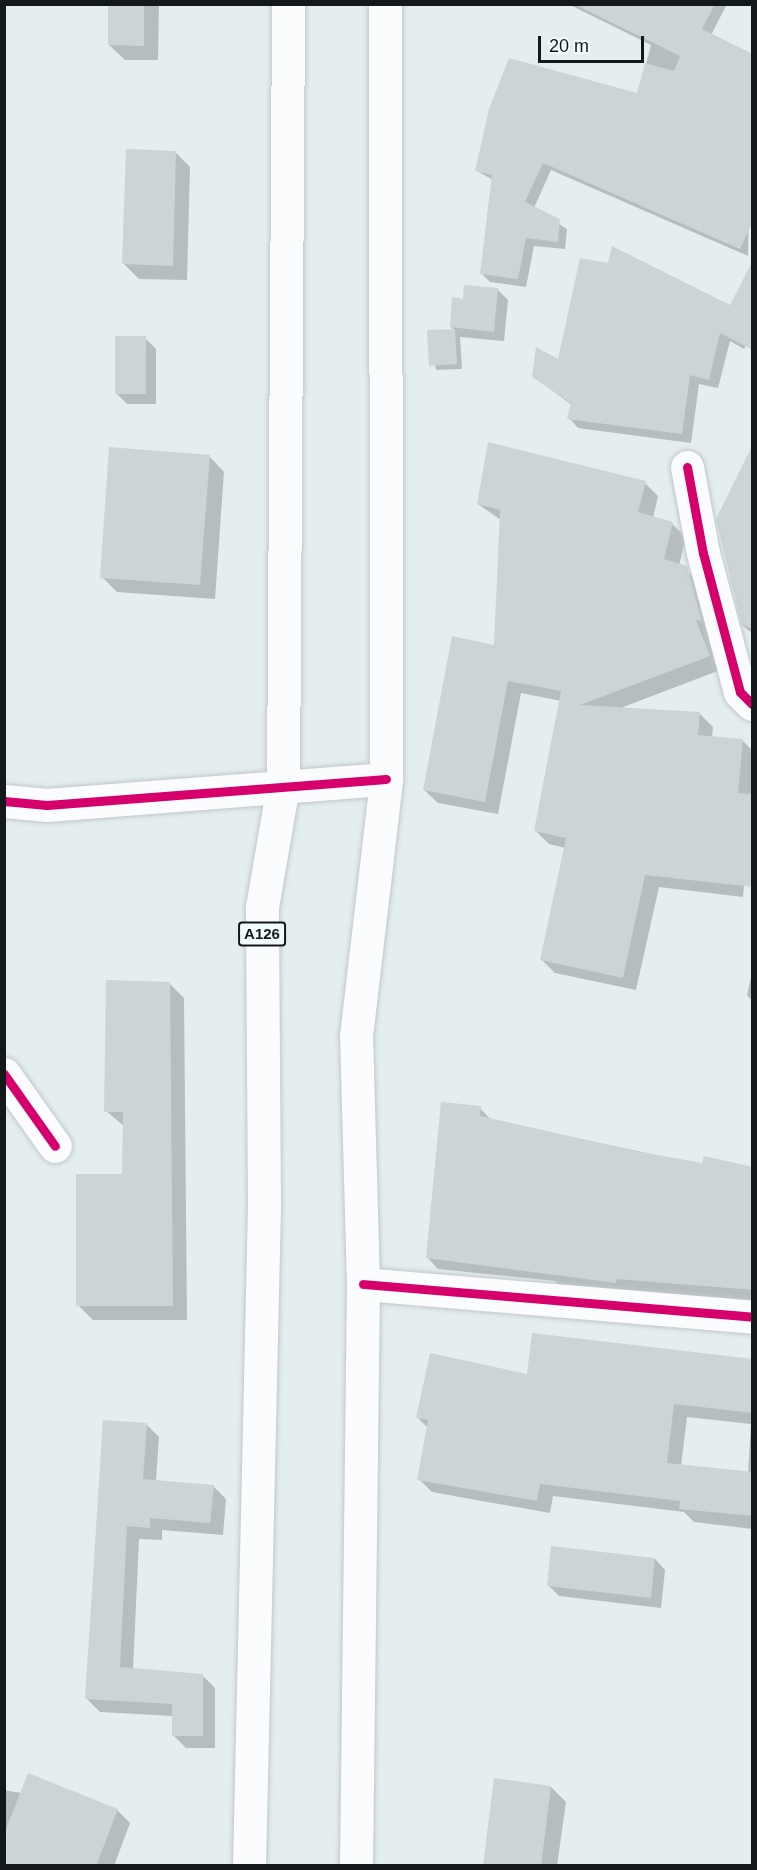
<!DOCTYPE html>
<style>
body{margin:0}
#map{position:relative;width:757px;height:1870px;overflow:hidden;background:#e4edef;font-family:Arial,sans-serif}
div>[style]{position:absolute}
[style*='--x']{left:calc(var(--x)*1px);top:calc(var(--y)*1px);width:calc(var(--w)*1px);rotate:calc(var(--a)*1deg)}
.shadow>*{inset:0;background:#0003}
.building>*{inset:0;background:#ccd4d5}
.roads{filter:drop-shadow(0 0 2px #c1c8c9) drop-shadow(0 0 2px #c1c8c9)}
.minor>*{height:33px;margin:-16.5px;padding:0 16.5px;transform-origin:16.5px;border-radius:16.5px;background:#fbfcfd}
.trunk>*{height:33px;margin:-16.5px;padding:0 16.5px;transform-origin:16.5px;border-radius:16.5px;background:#fbfcfd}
.cycleway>*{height:9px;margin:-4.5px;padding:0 4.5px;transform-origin:4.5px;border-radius:4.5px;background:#d6006c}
span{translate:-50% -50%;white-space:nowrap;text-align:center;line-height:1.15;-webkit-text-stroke:6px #f2fcfe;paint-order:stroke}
.shield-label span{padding:2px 4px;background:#f2fcfe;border:2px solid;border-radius:4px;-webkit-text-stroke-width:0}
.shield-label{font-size:15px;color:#13191a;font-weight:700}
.frame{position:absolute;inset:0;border:6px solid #13191a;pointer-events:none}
.scale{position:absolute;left:538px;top:36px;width:106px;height:27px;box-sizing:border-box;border:3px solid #13191a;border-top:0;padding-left:8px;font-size:18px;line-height:21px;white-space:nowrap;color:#13191a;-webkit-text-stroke:4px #f2fcfe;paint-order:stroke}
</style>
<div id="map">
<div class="shadow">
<div style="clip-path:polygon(110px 4px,159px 4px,158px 60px,125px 60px,109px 45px)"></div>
<div style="clip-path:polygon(568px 4px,727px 4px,711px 35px,752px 57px,748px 256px,551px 170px,534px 208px,567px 229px,565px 249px,534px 246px,526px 287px,490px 282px,482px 274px,493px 180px,477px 171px,638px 95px,651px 45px)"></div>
<div style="clip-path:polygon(175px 152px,190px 167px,187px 280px,139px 279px,124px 264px)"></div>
<div style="clip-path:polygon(609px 265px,752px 333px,744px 349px,730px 341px,718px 388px,699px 384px,691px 443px,578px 428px,569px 418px,572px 405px,534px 377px,559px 361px)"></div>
<div style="clip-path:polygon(498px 290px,508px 300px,504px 341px,460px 337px,462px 369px,436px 370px,429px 332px,455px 331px,451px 327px,464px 300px)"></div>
<div style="clip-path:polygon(145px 338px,156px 349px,156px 404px,127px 404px,116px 393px)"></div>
<div style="clip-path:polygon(752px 445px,752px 633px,743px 626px)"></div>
<div style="clip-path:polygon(209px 456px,224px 472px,215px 599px,117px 592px,102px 577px)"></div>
<div style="clip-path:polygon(645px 483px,658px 496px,653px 518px,672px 524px,686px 537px,679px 565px,700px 582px,723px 669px,618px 709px,699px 713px,713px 727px,712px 738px,743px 741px,752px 750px,752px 793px,743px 897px,659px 887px,636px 990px,555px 973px,541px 959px,565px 848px,549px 844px,536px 831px,561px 701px,521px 693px,498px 814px,438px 803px,424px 790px,495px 646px,501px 520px,478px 504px)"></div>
<div style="clip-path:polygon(752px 973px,752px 1001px,747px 995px)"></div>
<div style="clip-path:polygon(169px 983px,184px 998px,187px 1320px,93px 1320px,78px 1305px,123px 1176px,124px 1126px,106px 1111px)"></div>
<div style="clip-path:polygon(480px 1108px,491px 1120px,703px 1165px,752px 1168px,752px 1304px,561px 1287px,555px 1281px,438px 1269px,427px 1257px)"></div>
<div style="clip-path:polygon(evenodd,752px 1362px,752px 1529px,694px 1522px,684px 1512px,553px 1496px,550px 1513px,432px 1492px,419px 1479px,428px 1428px,417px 1417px,528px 1376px,752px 1362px,687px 1417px,751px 1424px,748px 1473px,681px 1466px,687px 1417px)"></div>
<div style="clip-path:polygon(146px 1424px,159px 1437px,156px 1481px,213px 1486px,226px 1499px,223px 1535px,162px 1530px,162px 1540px,139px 1539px,133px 1670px,202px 1675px,215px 1688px,215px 1748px,186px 1748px,173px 1735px,173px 1716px,100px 1712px,87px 1699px)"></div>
<div style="clip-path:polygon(655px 1559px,665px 1570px,661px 1608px,559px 1596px,548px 1585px)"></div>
<div style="clip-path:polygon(551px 1787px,566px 1802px,557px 1866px,484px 1866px)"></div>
<div style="clip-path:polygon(4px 1790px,117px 1810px,130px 1823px,114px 1866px,4px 1866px)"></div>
</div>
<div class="building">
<div style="clip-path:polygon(108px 4px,144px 4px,144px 46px,108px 45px)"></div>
<div style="clip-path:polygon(574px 4px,715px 4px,702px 29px,753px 54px,753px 221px,740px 249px,543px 163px,525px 202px,560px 219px,558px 242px,526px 238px,518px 279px,480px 274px,492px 175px,475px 171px,489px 109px,509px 58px,637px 93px,645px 63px,674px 71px,680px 56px)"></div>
<div style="clip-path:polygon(126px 149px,176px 151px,173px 266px,122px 264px)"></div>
<div style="clip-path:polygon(612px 246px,730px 305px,753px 260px,753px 350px,720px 333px,709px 380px,690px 375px,682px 434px,567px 419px,571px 403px,532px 377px,536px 347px,558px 359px,580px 258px,608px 263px)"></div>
<div style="clip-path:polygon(464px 285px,498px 288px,494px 332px,450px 327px,452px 297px,463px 299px)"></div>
<div style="clip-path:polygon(455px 329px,457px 364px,429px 366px,427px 330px)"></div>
<div style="clip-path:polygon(115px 336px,146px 336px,146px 394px,115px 394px)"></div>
<div style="clip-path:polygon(488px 442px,646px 481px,638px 512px,673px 522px,664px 559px,687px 566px,702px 621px,696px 620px,710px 656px,580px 705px,700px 712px,698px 735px,743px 739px,738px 793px,753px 794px,753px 887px,645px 875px,623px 978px,540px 960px,566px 838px,534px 831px,561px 691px,508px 681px,485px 802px,423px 790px,452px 636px,494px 645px,500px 510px,477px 504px)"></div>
<div style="clip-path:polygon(753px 444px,753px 628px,742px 626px,716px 519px)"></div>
<div style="clip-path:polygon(109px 447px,210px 455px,200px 585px,100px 578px)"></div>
<div style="clip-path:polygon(106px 980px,170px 982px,173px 1306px,76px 1306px,76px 1174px,122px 1174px,123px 1112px,104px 1112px)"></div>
<div style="clip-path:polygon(441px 1102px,481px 1106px,480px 1116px,635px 1151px,702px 1163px,704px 1156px,753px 1167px,753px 1290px,617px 1279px,616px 1283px,426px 1258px)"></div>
<div style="clip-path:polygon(532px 1333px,753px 1359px,753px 1413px,674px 1404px,667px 1463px,753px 1472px,753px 1516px,679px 1509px,680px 1501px,540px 1484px,537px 1501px,417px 1480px,428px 1420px,416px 1418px,430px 1353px,527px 1374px)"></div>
<div style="clip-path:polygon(103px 1420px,147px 1423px,143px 1479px,214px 1485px,210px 1523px,150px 1518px,150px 1528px,127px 1526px,120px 1667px,203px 1674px,203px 1736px,172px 1736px,172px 1704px,85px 1699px)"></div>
<div style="clip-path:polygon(551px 1546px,655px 1558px,651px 1598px,547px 1586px)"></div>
<div style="clip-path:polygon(28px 1773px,118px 1809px,96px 1866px,4px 1866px,4px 1834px)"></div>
<div style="clip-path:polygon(494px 1778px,551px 1786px,541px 1866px,483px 1866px)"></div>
</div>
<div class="roads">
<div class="minor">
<div style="--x:687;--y:467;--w:87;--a:79.5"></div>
<div style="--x:703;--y:553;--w:144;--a:75.1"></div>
<div style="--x:740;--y:692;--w:17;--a:45"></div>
<div style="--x:4;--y:801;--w:43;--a:5.3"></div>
<div style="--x:47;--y:805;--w:340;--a:-4.4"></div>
<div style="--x:4;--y:1074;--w:88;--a:54.7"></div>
<div style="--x:363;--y:1284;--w:390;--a:4.8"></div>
</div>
<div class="trunk">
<div style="--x:249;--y:1866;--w:660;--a:-88.7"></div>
<div style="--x:264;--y:1206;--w:299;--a:-90.4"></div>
<div style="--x:262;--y:907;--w:124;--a:-80.2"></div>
<div style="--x:283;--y:785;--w:781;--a:-89.63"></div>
<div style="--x:356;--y:1866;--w:582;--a:-89.31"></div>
<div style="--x:363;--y:1284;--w:248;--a:-91.6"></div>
<div style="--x:356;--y:1036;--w:259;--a:-83.3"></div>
<div style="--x:386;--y:779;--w:775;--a:-90.07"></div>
</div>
</div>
<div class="cycleway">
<div style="--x:687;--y:467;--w:87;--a:79.5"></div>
<div style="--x:703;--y:553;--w:144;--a:75.1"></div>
<div style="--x:740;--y:692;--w:17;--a:45"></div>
<div style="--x:4;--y:801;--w:43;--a:5.3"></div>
<div style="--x:47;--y:805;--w:340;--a:-4.4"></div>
<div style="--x:4;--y:1074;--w:88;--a:54.7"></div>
<div style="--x:363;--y:1284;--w:390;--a:4.8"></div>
</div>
<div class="shield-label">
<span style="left:262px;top:934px">A126</span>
</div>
<div class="frame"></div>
<div class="scale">20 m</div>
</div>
